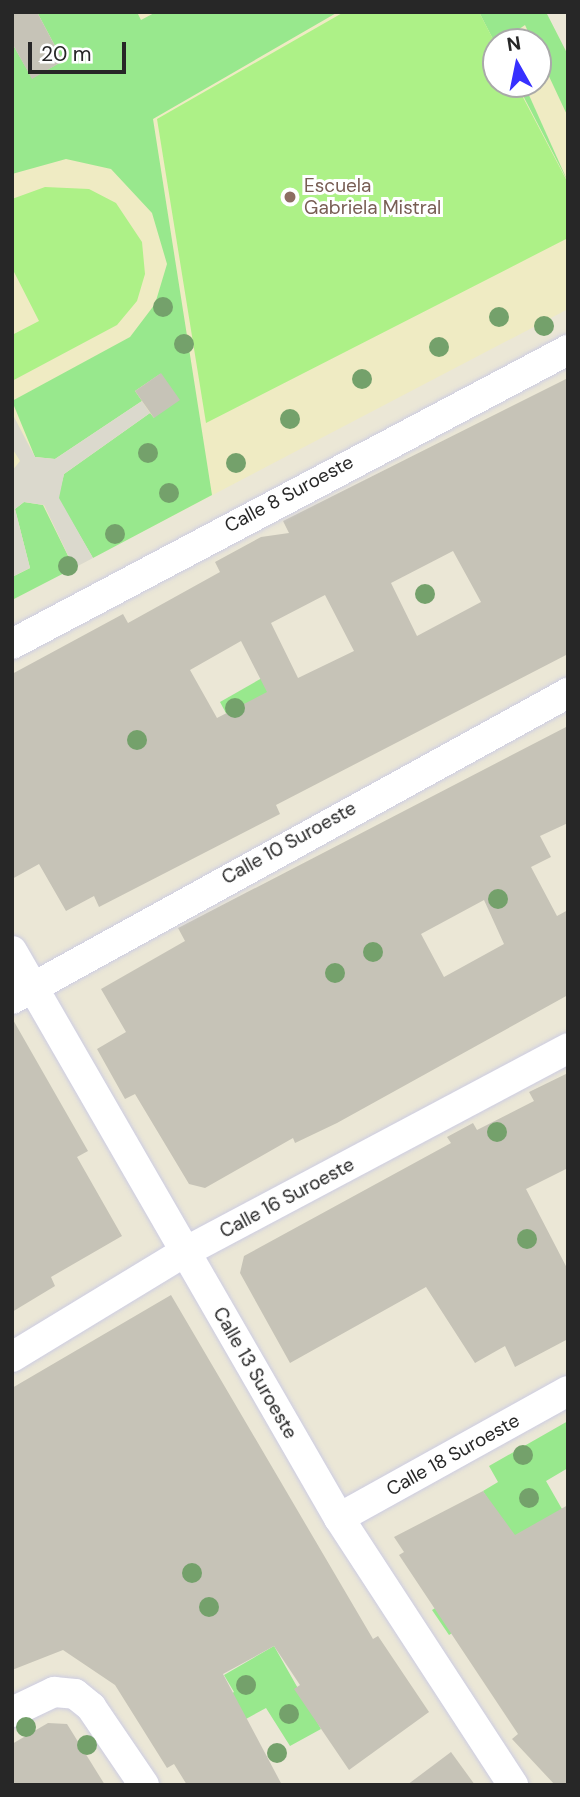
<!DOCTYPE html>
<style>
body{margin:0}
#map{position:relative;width:580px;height:1797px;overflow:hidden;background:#ebe7d6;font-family:"DM Sans",sans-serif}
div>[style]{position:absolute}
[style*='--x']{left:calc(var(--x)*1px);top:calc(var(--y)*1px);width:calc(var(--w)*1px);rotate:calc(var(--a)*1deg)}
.education>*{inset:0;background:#efebc3}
.green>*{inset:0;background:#98e88d}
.pitch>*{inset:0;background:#adf187}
.plaza>*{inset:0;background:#dbd9cd}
.building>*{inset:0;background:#c6c3b7}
.roads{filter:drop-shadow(0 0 2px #cccce2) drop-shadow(0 0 2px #cccce2)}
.minor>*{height:30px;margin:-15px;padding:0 15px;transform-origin:15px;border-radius:15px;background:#fff}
.trees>*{width:20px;height:20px;margin:-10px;border-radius:50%;background:#74a16b}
.dots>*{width:19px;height:19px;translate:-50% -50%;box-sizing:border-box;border:4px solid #fff;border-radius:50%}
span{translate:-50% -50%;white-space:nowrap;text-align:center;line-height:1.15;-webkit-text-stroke:6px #fff;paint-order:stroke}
.education-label{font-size:19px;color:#785e54}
.left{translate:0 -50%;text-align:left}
.street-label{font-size:19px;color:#272727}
.frame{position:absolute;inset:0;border:14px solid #272727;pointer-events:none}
.north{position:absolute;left:482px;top:28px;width:70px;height:70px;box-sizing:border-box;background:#fff;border:2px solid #a9a9a9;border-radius:50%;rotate:351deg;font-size:19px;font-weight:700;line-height:28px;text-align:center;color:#272727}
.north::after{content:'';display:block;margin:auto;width:24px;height:32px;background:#3730ff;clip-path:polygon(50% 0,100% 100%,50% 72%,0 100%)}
.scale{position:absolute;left:28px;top:42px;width:98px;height:32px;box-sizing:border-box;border:4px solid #272727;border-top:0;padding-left:9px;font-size:21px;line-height:24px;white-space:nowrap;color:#272727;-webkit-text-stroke:5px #fff;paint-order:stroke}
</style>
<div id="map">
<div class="education">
<div style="clip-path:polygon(evenodd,12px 12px,546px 12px,568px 55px,568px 309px,12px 600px,12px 12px,496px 42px,538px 42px,538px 84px,496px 84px,496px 42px)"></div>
</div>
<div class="green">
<div style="clip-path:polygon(37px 12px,137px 12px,141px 20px,156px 12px,338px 12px,153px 119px,212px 495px,93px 558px,58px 498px,64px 474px,150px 413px,154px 418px,160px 374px,135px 391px,142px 401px,55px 459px,35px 457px,12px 401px,130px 337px,155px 304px,167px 264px,152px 213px,111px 169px,66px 159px,12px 174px,12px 43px,32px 78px,63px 61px)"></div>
<div style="clip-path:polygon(479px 12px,546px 12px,568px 55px,568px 117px,525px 25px,496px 45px)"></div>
<div style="clip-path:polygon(517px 84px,524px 84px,568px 182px)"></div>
<div style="clip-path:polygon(24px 502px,43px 505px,74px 568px,12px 600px,12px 577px,30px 568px,15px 509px)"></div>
<div style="clip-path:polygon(262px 678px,280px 713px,248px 754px,220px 702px)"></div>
<div style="clip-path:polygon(568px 1421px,568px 1468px,546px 1481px,562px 1509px,516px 1593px,449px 1635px,432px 1610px,499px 1569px,505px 1528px,483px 1491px,498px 1482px,489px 1466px)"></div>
<div style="clip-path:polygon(274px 1646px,321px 1729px,290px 1746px,266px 1708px,235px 1725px,221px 1700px,234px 1692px,224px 1675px)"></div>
</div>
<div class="pitch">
<div style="clip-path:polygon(344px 12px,479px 12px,496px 45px,496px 84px,516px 84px,568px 183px,568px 238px,206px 423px,157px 119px)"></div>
<div style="clip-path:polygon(45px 187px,89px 189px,116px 203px,142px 242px,145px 274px,137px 301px,117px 325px,12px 381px,12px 335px,39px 321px,12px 268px,12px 199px)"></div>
</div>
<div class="plaza">
<div style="clip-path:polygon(142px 401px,150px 413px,64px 474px,59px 498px,93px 558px,74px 568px,44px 505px,24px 502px,15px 509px,30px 568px,12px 577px,12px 471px,20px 461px,12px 448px,12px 413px,35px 457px,55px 459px)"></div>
</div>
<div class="building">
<div style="clip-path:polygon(12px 12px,37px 12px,63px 61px,32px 79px,12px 43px)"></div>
<div style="clip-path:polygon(161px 373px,180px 400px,154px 418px,135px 391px)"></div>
<div style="clip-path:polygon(evenodd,568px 378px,568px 654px,276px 805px,280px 814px,99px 907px,94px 896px,66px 911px,39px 864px,12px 879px,12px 674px,123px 614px,128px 623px,220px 572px,215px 562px,261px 537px,289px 533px,283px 521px,568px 378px,453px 551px,481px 602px,417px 636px,391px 583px,453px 551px,568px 378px,325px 595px,354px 651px,298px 678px,271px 623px,325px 595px,568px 378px,241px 641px,267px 692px,217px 718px,190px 670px,241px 641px)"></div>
<div style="clip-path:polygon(evenodd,568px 726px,568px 823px,540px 836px,551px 857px,531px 867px,557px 916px,568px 910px,568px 995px,337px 1123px,295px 1143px,293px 1138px,205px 1188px,189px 1184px,135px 1094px,125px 1099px,97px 1049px,126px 1032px,101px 989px,185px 941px,178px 928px,568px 726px,484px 900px,504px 944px,444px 977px,421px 934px,484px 900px)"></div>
<div style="clip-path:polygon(12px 1018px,88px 1151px,77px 1157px,122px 1236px,51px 1277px,55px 1286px,12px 1312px)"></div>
<div style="clip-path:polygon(568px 1073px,568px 1168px,526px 1189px,568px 1270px,568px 1339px,515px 1367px,505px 1346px,475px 1363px,426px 1287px,290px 1363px,240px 1273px,244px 1256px,451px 1143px,447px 1137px,473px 1123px,477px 1130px,534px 1101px,529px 1092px)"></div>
<div style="clip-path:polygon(171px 1295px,373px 1639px,378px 1636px,429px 1712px,349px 1770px,294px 1689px,300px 1685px,274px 1646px,223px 1674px,282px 1785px,187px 1785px,174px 1764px,167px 1768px,115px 1685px,63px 1650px,12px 1670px,12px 1388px)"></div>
<div style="clip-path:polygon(483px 1491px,515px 1535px,568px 1505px,568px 1785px,555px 1785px,512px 1739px,518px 1734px,399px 1555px,404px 1552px,394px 1537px)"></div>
<div style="clip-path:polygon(48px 1723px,67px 1724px,105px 1785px,12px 1785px,12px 1744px)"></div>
<div style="clip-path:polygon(451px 1752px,475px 1785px,407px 1785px)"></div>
</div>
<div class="roads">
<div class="minor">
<div style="--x:12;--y:644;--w:629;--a:-27.87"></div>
<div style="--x:12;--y:951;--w:655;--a:60.03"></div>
<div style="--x:339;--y:1518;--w:319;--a:56.9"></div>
<div style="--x:12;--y:999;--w:635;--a:-28.83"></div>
<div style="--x:12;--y:1357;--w:202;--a:-31.3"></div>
<div style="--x:185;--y:1252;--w:434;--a:-28"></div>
<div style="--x:339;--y:1518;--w:262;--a:-29"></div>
<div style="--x:12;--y:1712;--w:47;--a:-25.5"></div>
<div style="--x:54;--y:1692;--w:21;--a:5"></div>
<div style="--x:75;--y:1694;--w:21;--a:39"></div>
<div style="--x:91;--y:1707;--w:94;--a:55.8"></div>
</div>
</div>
<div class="trees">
<div style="left:163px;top:307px"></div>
<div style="left:499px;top:317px"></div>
<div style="left:544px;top:326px"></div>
<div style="left:184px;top:344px"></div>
<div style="left:439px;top:347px"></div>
<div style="left:362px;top:379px"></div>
<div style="left:290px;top:419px"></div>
<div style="left:148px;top:453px"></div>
<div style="left:236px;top:463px"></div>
<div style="left:169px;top:493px"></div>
<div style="left:115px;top:534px"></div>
<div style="left:68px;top:566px"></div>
<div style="left:425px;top:594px"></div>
<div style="left:235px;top:708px"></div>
<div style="left:137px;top:740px"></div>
<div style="left:498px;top:899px"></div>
<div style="left:373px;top:952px"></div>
<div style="left:335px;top:973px"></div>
<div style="left:497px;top:1132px"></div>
<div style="left:527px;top:1239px"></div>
<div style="left:523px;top:1455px"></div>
<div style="left:529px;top:1498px"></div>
<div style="left:192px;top:1573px"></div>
<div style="left:209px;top:1607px"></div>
<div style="left:246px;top:1685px"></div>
<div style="left:289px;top:1714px"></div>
<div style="left:26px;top:1727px"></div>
<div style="left:87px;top:1745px"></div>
<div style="left:277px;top:1753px"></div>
</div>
<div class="dots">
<div style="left:290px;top:197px;background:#8d6e63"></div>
</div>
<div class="education-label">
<span class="left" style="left:304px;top:197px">Escuela<br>Gabriela Mistral</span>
</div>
<div class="street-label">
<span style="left:289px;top:494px;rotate:-28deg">Calle 8 Suroeste</span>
<span style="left:289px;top:843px;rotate:-29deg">Calle 10 Suroeste</span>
<span style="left:287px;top:1198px;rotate:-28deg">Calle 16 Suroeste</span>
<span style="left:255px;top:1373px;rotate:60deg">Calle 13 Suroeste</span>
<span style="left:453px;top:1455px;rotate:-29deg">Calle 18 Suroeste</span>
</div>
<div class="frame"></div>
<div class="north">N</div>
<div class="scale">20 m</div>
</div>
